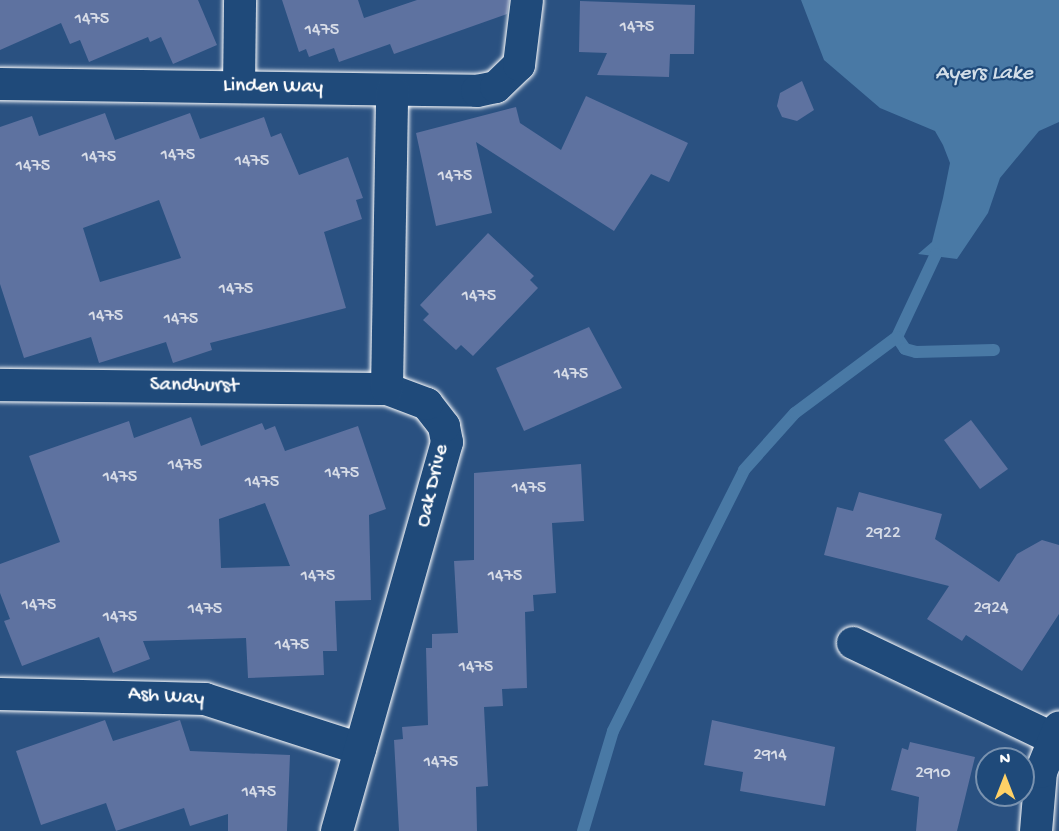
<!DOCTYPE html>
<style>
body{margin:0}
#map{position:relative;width:1059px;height:831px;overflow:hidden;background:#2a5181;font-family:"Gochi Hand",sans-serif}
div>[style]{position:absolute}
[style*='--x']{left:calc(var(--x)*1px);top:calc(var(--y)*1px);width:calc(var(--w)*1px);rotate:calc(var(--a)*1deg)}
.water>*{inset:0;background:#4979a5}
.stream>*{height:12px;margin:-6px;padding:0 6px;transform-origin:6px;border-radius:6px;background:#4979a5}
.building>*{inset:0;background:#5e72a0}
.roads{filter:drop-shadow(0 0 2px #fff) drop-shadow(0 0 2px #fff)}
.street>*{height:32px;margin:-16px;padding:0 16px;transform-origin:16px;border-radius:16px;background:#1f4a7a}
span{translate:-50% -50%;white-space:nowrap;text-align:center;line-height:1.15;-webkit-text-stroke:4.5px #1f4a7a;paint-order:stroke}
.number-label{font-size:18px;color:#d7dce7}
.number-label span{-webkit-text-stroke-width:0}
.street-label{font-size:21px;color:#fff}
.water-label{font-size:22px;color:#d2dee8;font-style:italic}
.north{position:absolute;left:975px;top:747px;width:60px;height:60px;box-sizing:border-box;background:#1f4a7a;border:2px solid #7992af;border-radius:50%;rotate:0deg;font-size:16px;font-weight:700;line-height:24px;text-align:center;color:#fff}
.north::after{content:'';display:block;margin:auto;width:21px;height:27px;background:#ffd166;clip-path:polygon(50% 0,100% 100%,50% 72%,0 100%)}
</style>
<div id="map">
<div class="water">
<div style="clip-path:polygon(801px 0,1059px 0,1059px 122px,1039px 131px,1000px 178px,988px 213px,957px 259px,918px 254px,932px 242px,943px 198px,950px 163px,943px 145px,935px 131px,880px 108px,824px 60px)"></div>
</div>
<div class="stream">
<div style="--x:936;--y:254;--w:92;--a:115.2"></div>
<div style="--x:897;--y:337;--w:14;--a:56"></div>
<div style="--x:905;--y:349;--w:11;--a:15"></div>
<div style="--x:916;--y:352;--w:78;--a:-1.5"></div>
<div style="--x:583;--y:831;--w:104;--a:-73.3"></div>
<div style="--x:613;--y:731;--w:292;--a:-63.3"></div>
<div style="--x:744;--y:470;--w:76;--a:-48.2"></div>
<div style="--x:795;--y:413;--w:127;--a:-36.7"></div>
</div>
<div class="building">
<div style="clip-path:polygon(0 0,198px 0,217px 45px,173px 64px,161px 37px,150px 42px,148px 37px,89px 62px,80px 40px,70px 44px,61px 23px,0 50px)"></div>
<div style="clip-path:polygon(282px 0,358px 0,364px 18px,417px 0,509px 0,507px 14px,394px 54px,390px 44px,339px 62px,334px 48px,309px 57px,306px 49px,299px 52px)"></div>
<div style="clip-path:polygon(580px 1px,695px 5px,694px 54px,670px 54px,669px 77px,597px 75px,607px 53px,579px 52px)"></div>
<div style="clip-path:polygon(802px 81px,814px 110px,797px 121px,782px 117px,777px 106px,780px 93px)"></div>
<div style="clip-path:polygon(586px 96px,688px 143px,669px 182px,651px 174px,614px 231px,476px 142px,492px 213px,436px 226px,416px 133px,516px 107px,520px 123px,561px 150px)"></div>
<div style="clip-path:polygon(evenodd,105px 113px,115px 140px,190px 113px,200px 139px,264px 117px,271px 137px,281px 133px,299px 175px,348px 157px,363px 198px,356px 200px,362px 219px,324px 232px,346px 308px,210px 343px,212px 350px,173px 363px,166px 342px,99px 363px,91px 337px,24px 358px,0 284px,0 127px,32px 116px,39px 136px,105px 113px,159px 200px,181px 258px,100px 282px,83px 228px,159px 200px)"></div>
<div style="clip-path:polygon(488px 233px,534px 276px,530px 280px,538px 288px,473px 356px,461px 345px,456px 350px,423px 320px,429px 314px,420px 305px)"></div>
<div style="clip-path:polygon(589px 327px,622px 388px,524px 431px,496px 368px)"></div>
<div style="clip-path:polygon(evenodd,191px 417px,201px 446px,262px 423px,265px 430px,275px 426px,285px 451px,358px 426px,386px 509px,369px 515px,371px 600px,335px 601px,337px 651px,323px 651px,324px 675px,248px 678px,246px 638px,143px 641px,150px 659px,113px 673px,99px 637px,22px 666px,4px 621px,10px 619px,0 593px,0 564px,60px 542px,29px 456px,129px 421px,134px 438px,191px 417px,265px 503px,290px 566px,221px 568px,219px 519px,265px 503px)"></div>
<div style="clip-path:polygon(971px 420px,1008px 469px,980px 489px,944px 440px)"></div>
<div style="clip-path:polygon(581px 464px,584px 521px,552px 523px,556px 593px,533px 595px,534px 611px,525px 612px,527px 688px,502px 689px,503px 706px,484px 707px,488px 786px,476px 787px,477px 831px,399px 831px,394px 740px,403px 739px,402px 727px,428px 725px,426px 648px,432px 648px,432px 634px,458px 633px,454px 561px,474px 560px,474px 473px)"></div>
<div style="clip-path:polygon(859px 492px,942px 514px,935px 539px,999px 582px,1017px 554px,1042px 540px,1059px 545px,1059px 614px,1022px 671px,966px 635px,962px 641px,927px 619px,949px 586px,824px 555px,837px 507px,853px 511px)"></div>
<div style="clip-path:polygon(105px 720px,113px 741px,180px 720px,190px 751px,290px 755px,287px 831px,228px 831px,228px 814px,190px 826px,184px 808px,116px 831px,106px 803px,41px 825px,16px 751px)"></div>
<div style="clip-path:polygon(712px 720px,835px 747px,825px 806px,740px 791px,743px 772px,704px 765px)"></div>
<div style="clip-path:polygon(910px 742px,975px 757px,957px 831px,916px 831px,919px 797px,891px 790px,902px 748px,908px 750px)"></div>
</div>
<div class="roads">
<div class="street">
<div style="--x:0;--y:84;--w:477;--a:0.8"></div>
<div style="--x:477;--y:91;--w:19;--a:-12"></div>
<div style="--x:496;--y:87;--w:32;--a:-44"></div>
<div style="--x:519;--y:65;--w:65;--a:-83"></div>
<div style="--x:239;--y:87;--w:87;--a:-89.3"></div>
<div style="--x:0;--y:385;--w:387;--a:0.6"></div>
<div style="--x:853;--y:643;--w:221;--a:25.5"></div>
<div style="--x:0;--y:694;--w:205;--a:1.4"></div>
<div style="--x:205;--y:699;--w:163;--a:17.9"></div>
<div style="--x:337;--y:831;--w:404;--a:-74.2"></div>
<div style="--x:447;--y:442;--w:16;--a:-101"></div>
<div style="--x:444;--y:426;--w:28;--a:-128"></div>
<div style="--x:427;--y:404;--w:43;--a:-159.4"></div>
<div style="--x:387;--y:389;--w:298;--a:-89"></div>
<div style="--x:1036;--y:831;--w:59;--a:-85.2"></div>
<div style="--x:1041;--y:772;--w:48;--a:-67.8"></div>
</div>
</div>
<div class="number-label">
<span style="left:92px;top:20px">1475</span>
<span style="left:637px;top:28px">1475</span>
<span style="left:322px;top:31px">1475</span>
<span style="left:178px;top:156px">1475</span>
<span style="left:99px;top:158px">1475</span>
<span style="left:252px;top:162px">1475</span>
<span style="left:33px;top:167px">1475</span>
<span style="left:455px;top:177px">1475</span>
<span style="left:236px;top:290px">1475</span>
<span style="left:479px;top:297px">1475</span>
<span style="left:106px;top:317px">1475</span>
<span style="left:181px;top:320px">1475</span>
<span style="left:571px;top:375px">1475</span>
<span style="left:185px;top:466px">1475</span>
<span style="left:342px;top:474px">1475</span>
<span style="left:120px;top:478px">1475</span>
<span style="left:262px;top:483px">1475</span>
<span style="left:529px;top:489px">1475</span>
<span style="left:883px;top:534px">2922</span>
<span style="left:318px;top:577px">1475</span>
<span style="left:505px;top:577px">1475</span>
<span style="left:39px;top:606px">1475</span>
<span style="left:991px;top:609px">2924</span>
<span style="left:205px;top:610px">1475</span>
<span style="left:120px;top:618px">1475</span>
<span style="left:292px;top:646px">1475</span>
<span style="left:476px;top:668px">1475</span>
<span style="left:770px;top:756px">2914</span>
<span style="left:441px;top:763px">1475</span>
<span style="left:933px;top:774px">2910</span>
<span style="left:259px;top:793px">1475</span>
</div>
<div class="street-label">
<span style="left:273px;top:88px;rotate:1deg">Linden Way</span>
<span style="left:194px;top:387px;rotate:1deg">Sandhurst</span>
<span style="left:434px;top:486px;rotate:-77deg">Oak Drive</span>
<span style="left:166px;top:698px;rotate:4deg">Ash Way</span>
</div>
<div class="water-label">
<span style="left:984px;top:75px">Ayers Lake</span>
</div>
<div class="north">N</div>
</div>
